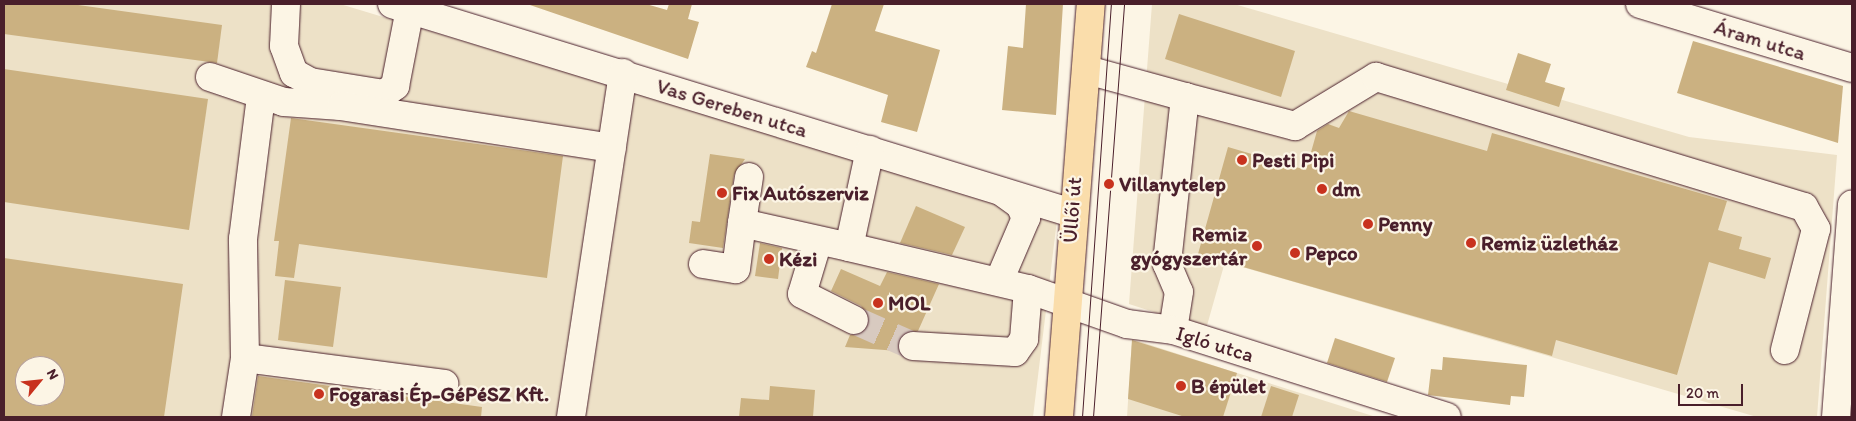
<!DOCTYPE html>
<meta charset="utf-8">
<style>
body{margin:0}
#map{position:relative;width:1856px;height:421px;overflow:hidden;background:#fcf5e5;font-family:Itim,sans-serif}
div>[style]{position:absolute}
[style*='--x']{left:calc(var(--x)*1px);top:calc(var(--y)*1px);width:calc(var(--w)*1px);rotate:calc(var(--a)*1deg)}
.built>*{inset:0;background:#ede1c7}
.building>*{inset:0;background:#cbb181}
.minor-tunnel>*{height:28px;margin-top:-14px;transform-origin:0;background:repeating-linear-gradient(90deg,#d8cac0 0 28px,transparent 0 42px)}
.roads{filter:drop-shadow(0 0 1px #4a1f2b) drop-shadow(0 0 1px #4a1f2b)}
.minor>*{height:28px;margin:-14px;padding:0 14px;transform-origin:14px;border-radius:14px;background:#fcf5e5}
.major>*{height:28px;margin:-14px;padding:0 14px;transform-origin:14px;border-radius:14px;background:#faddab}
.tram>*{height:1px;margin:-0.5px;padding:0 0.5px;transform-origin:0.5px;border-radius:0.5px;background:#4a1f2b}
.dots>*{width:14px;height:14px;translate:-50% -50%;box-sizing:border-box;border:2px solid #fcf5e5;border-radius:50%}
span{translate:-50% -50%;white-space:nowrap;text-align:center;line-height:1.15;-webkit-text-stroke:4.5px #fcf5e5;paint-order:stroke}
.street-label{font-size:21px;color:#4a1f2b}
.poi-label{font-size:21px;color:#4a1f2b;font-weight:700}
.left{translate:0 -50%;text-align:left}
.right{translate:-100% -50%;text-align:right}
.frame{position:absolute;inset:0;border:5px solid #4a1f2b;pointer-events:none}
.north{position:absolute;left:15px;top:356px;width:50px;height:50px;box-sizing:border-box;background:#fcf5e5;border:1px solid #b59f9b;border-radius:50%;rotate:62deg;font-size:14px;font-weight:700;line-height:20px;text-align:center;color:#4a1f2b}
.north::after{content:'';display:block;margin:auto;width:18px;height:22px;background:#c8321e;clip-path:polygon(50% 0,100% 100%,50% 72%,0 100%)}
.scale{position:absolute;left:1678px;top:384px;width:65px;height:22px;box-sizing:border-box;border:2px solid #4a1f2b;border-top:0;padding-left:6px;font-size:15px;line-height:18px;white-space:nowrap;color:#4a1f2b;-webkit-text-stroke:4px #fcf5e5;paint-order:stroke}
</style>
<div id="map">
<div class="built">
<div style="clip-path:polygon(evenodd,4px 4px,340px 4px,1057px 220px,1033px 417px,4px 417px,4px 4px,25px 366px,55px 366px,55px 396px,25px 396px,25px 366px)"></div>
<div style="clip-path:polygon(1152px 4px,1234px 4px,1689px 137px,1837px 155px,1817px 417px,1757px 417px,1225px 262px,1206px 329px,1129px 304px)"></div>
<div style="clip-path:polygon(1132px 339px,1237px 373px,1376px 417px,1127px 417px)"></div>
</div>
<div class="building">
<div style="clip-path:polygon(4px 4px,71px 4px,222px 25px,217px 63px,4px 34px)"></div>
<div style="clip-path:polygon(527px 4px,646px 4px,667px 10px,669px 4px,692px 4px,688px 19px,699px 22px,688px 59px)"></div>
<div style="clip-path:polygon(832px 4px,884px 4px,875px 31px,940px 50px,917px 132px,881px 122px,888px 95px,806px 67px,812px 51px,816px 53px)"></div>
<div style="clip-path:polygon(1026px 4px,1063px 4px,1056px 115px,1002px 110px,1008px 46px,1023px 48px)"></div>
<div style="clip-path:polygon(1179px 14px,1295px 51px,1281px 97px,1165px 59px)"></div>
<div style="clip-path:polygon(1693px 41px,1843px 86px,1838px 143px,1677px 93px)"></div>
<div style="clip-path:polygon(1518px 53px,1551px 64px,1545px 82px,1565px 88px,1559px 107px,1506px 90px)"></div>
<div style="clip-path:polygon(4px 69px,208px 99px,189px 230px,4px 202px)"></div>
<div style="clip-path:polygon(1349px 111px,1487px 151px,1492px 133px,1727px 201px,1718px 230px,1742px 237px,1739px 249px,1771px 258px,1765px 279px,1709px 262px,1677px 375px,1556px 340px,1552px 356px,1198px 254px,1228px 147px,1306px 170px,1317px 131px,1328px 124px,1339px 128px)"></div>
<div style="clip-path:polygon(291px 118px,563px 156px,547px 278px,299px 244px,294px 278px,275px 276px,279px 241px,274px 241px)"></div>
<div style="clip-path:polygon(710px 154px,745px 159px,734px 175px,723px 248px,689px 243px,692px 221px,700px 222px)"></div>
<div style="clip-path:polygon(916px 206px,965px 227px,952px 255px,900px 243px)"></div>
<div style="clip-path:polygon(760px 243px,782px 248px,778px 279px,755px 276px)"></div>
<div style="clip-path:polygon(evenodd,4px 258px,183px 284px,164px 417px,4px 417px,4px 258px,25px 366px,55px 366px,55px 396px,25px 396px,25px 366px)"></div>
<div style="clip-path:polygon(841px 269px,880px 286px,887px 272px,939px 284px,918px 331px,900px 337px,898px 351px,845px 347px,850px 335px,863px 333px,870px 320px,861px 306px,831px 291px)"></div>
<div style="clip-path:polygon(285px 280px,341px 287px,333px 347px,278px 340px)"></div>
<div style="clip-path:polygon(1335px 338px,1395px 358px,1387px 382px,1327px 363px)"></div>
<div style="clip-path:polygon(1132px 340px,1237px 373px,1223px 417px,1185px 417px,1128px 399px)"></div>
<div style="clip-path:polygon(1443px 357px,1527px 365px,1524px 397px,1511px 396px,1510px 405px,1428px 395px,1431px 369px,1442px 370px)"></div>
<div style="clip-path:polygon(258px 376px,482px 407px,481px 417px,252px 417px)"></div>
<div style="clip-path:polygon(770px 386px,815px 390px,813px 417px,739px 417px,741px 398px,769px 400px)"></div>
<div style="clip-path:polygon(1271px 386px,1299px 395px,1292px 417px,1261px 417px)"></div>
</div>
<div class="minor-tunnel">
<div style="--x:854;--y:320;--w:64;--a:23.8"></div>
</div>
<div class="roads">
<div class="minor">
<div style="--x:286;--y:4;--w:42;--a:92.7"></div>
<div style="--x:284;--y:46;--w:29;--a:70"></div>
<div style="--x:294;--y:73;--w:18;--a:29"></div>
<div style="--x:310;--y:82;--w:75;--a:9.2"></div>
<div style="--x:384;--y:94;--w:14;--a:-36"></div>
<div style="--x:395;--y:86;--w:78;--a:-79"></div>
<div style="--x:392;--y:4;--w:711;--a:17.08"></div>
<div style="--x:1640;--y:4;--w:221;--a:16.8"></div>
<div style="--x:1087;--y:70;--w:102;--a:15.4"></div>
<div style="--x:1185;--y:97;--w:168;--a:96.2"></div>
<div style="--x:1167;--y:264;--w:30;--a:67"></div>
<div style="--x:1179;--y:292;--w:38;--a:99"></div>
<div style="--x:210;--y:77;--w:78;--a:18.7"></div>
<div style="--x:284;--y:102;--w:57;--a:4"></div>
<div style="--x:341;--y:106;--w:274;--a:8.8"></div>
<div style="--x:1185;--y:97;--w:114;--a:14.8"></div>
<div style="--x:1295;--y:126;--w:95;--a:-31.2"></div>
<div style="--x:1376;--y:77;--w:447;--a:16.9"></div>
<div style="--x:1804;--y:207;--w:25;--a:61"></div>
<div style="--x:1816;--y:229;--w:125;--a:104.4"></div>
<div style="--x:870;--y:150;--w:99;--a:102.2"></div>
<div style="--x:849;--y:247;--w:184;--a:13.2"></div>
<div style="--x:1028;--y:289;--w:105;--a:19.5"></div>
<div style="--x:1127;--y:324;--w:46;--a:7.4"></div>
<div style="--x:1173;--y:330;--w:287;--a:17.6"></div>
<div style="--x:749;--y:177;--w:47;--a:98.7"></div>
<div style="--x:742;--y:223;--w:110;--a:12.6"></div>
<div style="--x:818;--y:241;--w:55;--a:106.8"></div>
<div style="--x:802;--y:294;--w:58;--a:26.6"></div>
<div style="--x:703;--y:264;--w:33;--a:9"></div>
<div style="--x:736;--y:269;--w:46;--a:-82.6"></div>
<div style="--x:999;--y:281;--w:69;--a:-66.8"></div>
<div style="--x:1026;--y:218;--w:14;--a:-115"></div>
<div style="--x:1020;--y:205;--w:22;--a:-144"></div>
<div style="--x:913;--y:346;--w:102;--a:3.4"></div>
<div style="--x:1015;--y:352;--w:16;--a:-55"></div>
<div style="--x:1024;--y:339;--w:50;--a:-85.4"></div>
<div style="--x:245;--y:358;--w:201;--a:7.4"></div>
<div style="--x:236;--y:417;--w:60;--a:-81.3"></div>
<div style="--x:245;--y:358;--w:119;--a:-91"></div>
<div style="--x:243;--y:239;--w:143;--a:-82.8"></div>
<div style="--x:571;--y:417;--w:348;--a:-81.4"></div>
<div style="--x:1836;--y:417;--w:213;--a:-85.7"></div>
</div>
<div class="major">
<div style="--x:1059;--y:417;--w:414;--a:-85.6"></div>
</div>
</div>
<div class="tram">
<div style="--x:1082;--y:417;--w:414;--a:-86"></div>
<div style="--x:1093;--y:417;--w:414;--a:-85.7"></div>
</div>
<div class="dots">
<div style="left:1242px;top:160px;background:#c8321e"></div>
<div style="left:1109px;top:184px;background:#c8321e"></div>
<div style="left:1322px;top:189px;background:#c8321e"></div>
<div style="left:722px;top:193px;background:#c8321e"></div>
<div style="left:1368px;top:224px;background:#c8321e"></div>
<div style="left:1471px;top:243px;background:#c8321e"></div>
<div style="left:1257px;top:246px;background:#c8321e"></div>
<div style="left:1295px;top:253px;background:#c8321e"></div>
<div style="left:769px;top:259px;background:#c8321e"></div>
<div style="left:878px;top:303px;background:#c8321e"></div>
<div style="left:1181px;top:386px;background:#c8321e"></div>
<div style="left:319px;top:394px;background:#c8321e"></div>
</div>
<div class="street-label">
<span style="left:1760px;top:40px;rotate:17deg">Áram utca</span>
<span style="left:732px;top:108px;rotate:17deg">Vas Gereben utca</span>
<span style="left:1072px;top:210px;rotate:-86deg">Üllői út</span>
<span style="left:1215px;top:344px;rotate:17deg">Igló utca</span>
</div>
<div class="poi-label">
<span class="left" style="left:1252px;top:160px">Pesti Pipi</span>
<span class="left" style="left:1119px;top:184px">Villanytelep</span>
<span class="left" style="left:1332px;top:189px">dm</span>
<span class="left" style="left:732px;top:193px">Fix Autószerviz</span>
<span class="left" style="left:1378px;top:224px">Penny</span>
<span class="right" style="left:1247px;top:246px">Remiz<br>gyógyszertár</span>
<span class="left" style="left:1481px;top:243px">Remiz üzletház</span>
<span class="left" style="left:1305px;top:253px">Pepco</span>
<span class="left" style="left:779px;top:259px">Kézi</span>
<span class="left" style="left:888px;top:303px">MOL</span>
<span class="left" style="left:1191px;top:386px">B épület</span>
<span class="left" style="left:329px;top:394px">Fogarasi Ép-GéPéSZ Kft.</span>
</div>
<div class="frame"></div>
<div class="north">N</div>
<div class="scale">20 m</div>
</div>
